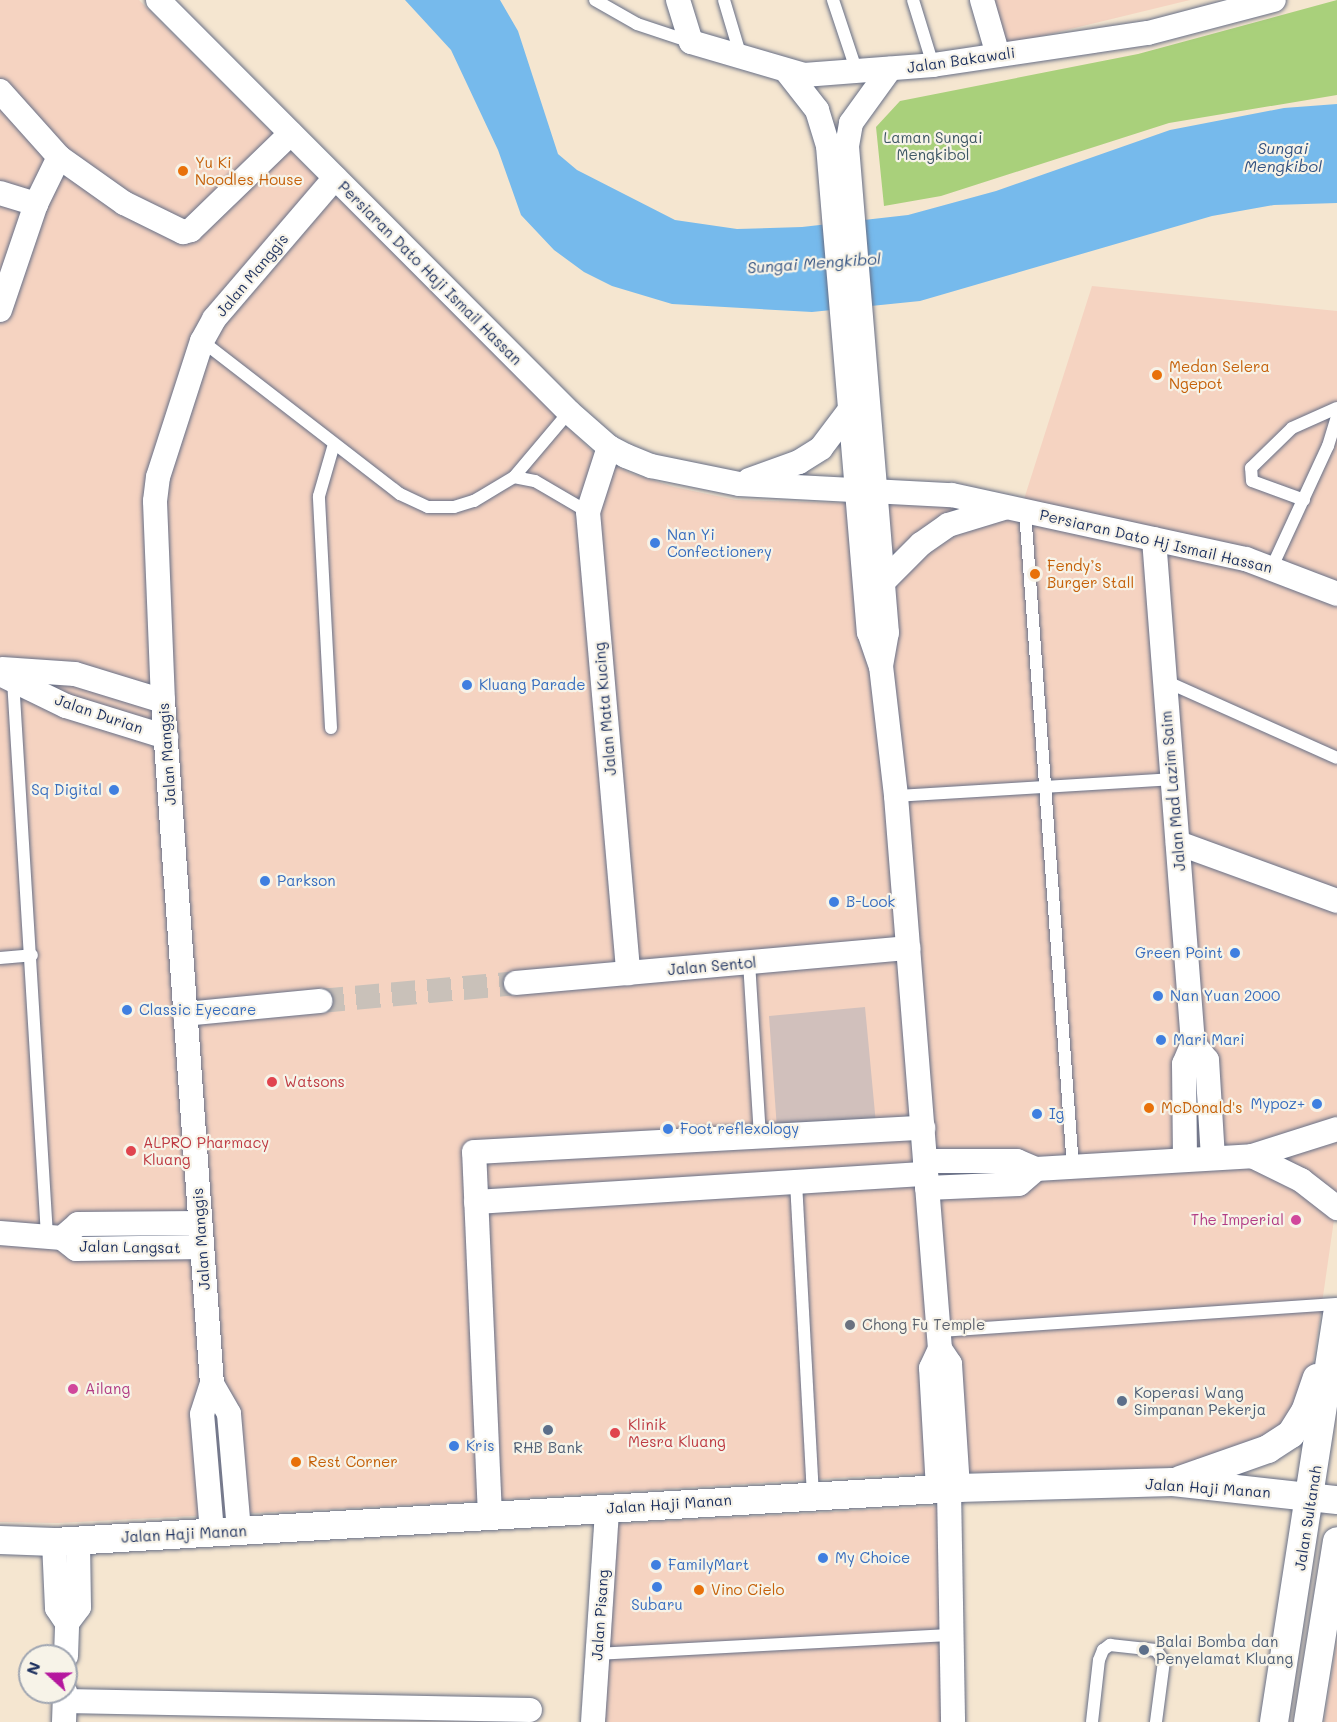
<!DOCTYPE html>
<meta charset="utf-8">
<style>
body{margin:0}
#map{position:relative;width:1337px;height:1722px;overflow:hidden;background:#f5e6d0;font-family:Mali,sans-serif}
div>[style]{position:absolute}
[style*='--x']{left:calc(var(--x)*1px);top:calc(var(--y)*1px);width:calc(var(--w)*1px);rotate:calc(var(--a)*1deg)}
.built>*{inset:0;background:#f5d3c1}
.industrial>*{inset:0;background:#d1c0bc}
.green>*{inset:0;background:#a9d07b}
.water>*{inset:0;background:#76baec}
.minor-tunnel>*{height:24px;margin-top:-12px;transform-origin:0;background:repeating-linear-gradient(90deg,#c9c1b9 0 24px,transparent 0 36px)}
.roads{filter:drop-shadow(0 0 2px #676f86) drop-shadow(0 0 2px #676f86)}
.service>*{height:12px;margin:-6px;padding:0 6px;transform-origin:6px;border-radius:6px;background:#fff}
.minor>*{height:24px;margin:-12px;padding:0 12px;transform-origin:12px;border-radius:12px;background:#fff}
.tertiary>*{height:28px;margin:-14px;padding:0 14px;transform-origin:14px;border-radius:14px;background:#fff}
.dots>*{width:16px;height:16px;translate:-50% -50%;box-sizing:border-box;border:3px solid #f7f3e8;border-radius:50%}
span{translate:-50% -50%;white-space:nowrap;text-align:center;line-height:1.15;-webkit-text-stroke:4.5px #f7f3e8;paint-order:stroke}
.street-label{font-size:15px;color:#1b2f5e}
.park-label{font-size:15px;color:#3e5765}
.food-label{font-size:15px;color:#c56008}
.left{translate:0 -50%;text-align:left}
.shop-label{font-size:15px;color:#366cbe}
.right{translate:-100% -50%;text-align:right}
.health-label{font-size:15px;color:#be3a42}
.hotel-label{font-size:15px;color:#b23c85}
.worship-label{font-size:15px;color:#5b616d}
.service-label{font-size:15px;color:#4e5e75}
.water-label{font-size:16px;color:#325282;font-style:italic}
.north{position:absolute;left:18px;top:1644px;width:60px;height:60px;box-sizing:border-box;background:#f7f3e8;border:2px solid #9fa5b1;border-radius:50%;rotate:291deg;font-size:16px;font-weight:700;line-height:24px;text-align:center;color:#1b2f5e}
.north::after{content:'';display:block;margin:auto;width:21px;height:27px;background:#b5179e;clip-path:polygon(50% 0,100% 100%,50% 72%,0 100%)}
</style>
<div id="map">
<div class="built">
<div style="clip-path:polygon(0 0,139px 0,595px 454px,630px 473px,674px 487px,736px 500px,957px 506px,1018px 518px,1092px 286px,1337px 311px,1337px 1199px,1314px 1359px,1295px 1409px,1282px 1425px,1263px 1439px,1188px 1467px,884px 1475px,447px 1503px,58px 1523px,0 1522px)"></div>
<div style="clip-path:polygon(991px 0,1190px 0,1005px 45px)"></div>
<div style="clip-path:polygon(959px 1505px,965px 1722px,583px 1722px,595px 1525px)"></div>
<div style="clip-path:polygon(1337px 1641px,1337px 1722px,1324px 1722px,1331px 1678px)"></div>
</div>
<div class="industrial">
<div style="clip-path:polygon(865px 1007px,876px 1124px,777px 1129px,769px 1016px)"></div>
</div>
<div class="green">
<div style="clip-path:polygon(1337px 0,1337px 95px,1169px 123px,941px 196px,884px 206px,876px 127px,900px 101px,1138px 54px)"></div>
</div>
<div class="water">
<div style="clip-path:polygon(405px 0,500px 0,518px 31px,558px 154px,577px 170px,675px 220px,737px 229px,802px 227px,908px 215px,996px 191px,1170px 130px,1284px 108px,1337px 104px,1337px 203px,1274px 205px,1212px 216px,920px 301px,812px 312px,672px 304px,612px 286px,584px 272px,554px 250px,521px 215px,498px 150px,451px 50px)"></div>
</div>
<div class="minor-tunnel">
<div style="--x:320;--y:1001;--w:197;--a:-5.2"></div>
</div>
<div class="roads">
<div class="service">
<div style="--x:595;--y:0;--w:48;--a:29.7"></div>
<div style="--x:637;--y:24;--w:57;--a:18.4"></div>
<div style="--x:724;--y:0;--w:59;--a:73.4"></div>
<div style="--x:833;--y:0;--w:76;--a:71.6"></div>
<div style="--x:913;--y:0;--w:68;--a:72.9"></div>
<div style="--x:202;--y:341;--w:250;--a:37.7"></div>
<div style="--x:400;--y:494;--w:31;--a:25"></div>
<div style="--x:428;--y:507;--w:26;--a:0"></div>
<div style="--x:454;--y:507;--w:21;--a:-17"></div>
<div style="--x:474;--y:501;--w:47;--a:-31"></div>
<div style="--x:514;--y:477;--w:85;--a:-49.8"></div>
<div style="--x:514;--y:477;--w:21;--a:11"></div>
<div style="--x:535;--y:481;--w:61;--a:30.3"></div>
<div style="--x:1304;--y:500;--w:55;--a:-159.9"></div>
<div style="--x:1252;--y:481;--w:13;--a:-94"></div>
<div style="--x:1251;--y:468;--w:57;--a:-44.3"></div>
<div style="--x:1292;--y:428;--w:49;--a:-24"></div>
<div style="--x:1025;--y:511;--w:658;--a:85.82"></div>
<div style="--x:1272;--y:567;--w:133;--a:-65.2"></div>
<div style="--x:1328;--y:446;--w:31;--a:-73"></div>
<div style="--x:13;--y:680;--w:557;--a:86.5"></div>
<div style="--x:1165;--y:681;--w:188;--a:24.1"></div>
<div style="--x:331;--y:728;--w:232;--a:-93"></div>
<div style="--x:319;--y:496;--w:54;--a:-73.9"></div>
<div style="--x:896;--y:796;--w:277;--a:-3.5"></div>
<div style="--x:0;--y:958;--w:32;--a:-5"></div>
<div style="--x:749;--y:962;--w:175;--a:86.4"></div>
<div style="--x:796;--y:1182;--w:312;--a:86.9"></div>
<div style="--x:939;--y:1331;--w:399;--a:-3.9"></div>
<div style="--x:597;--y:1654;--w:356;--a:-3.1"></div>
<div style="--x:1092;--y:1722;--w:62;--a:-83.6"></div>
<div style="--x:1099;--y:1660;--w:11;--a:-68"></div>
<div style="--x:1103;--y:1650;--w:9;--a:-36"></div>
<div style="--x:1110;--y:1645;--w:46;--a:6.2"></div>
<div style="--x:1156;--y:1650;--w:14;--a:54"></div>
<div style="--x:1164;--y:1661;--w:62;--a:97.5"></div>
</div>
<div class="minor">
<div style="--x:158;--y:0;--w:582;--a:45.07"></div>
<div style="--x:569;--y:412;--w:53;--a:41.2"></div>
<div style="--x:609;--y:447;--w:19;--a:28"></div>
<div style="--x:626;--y:456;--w:27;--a:22"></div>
<div style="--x:651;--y:466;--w:90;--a:11.6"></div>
<div style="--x:739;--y:484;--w:213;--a:3"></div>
<div style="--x:952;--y:495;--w:301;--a:12.3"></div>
<div style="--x:1246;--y:559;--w:97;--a:21"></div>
<div style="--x:678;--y:0;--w:44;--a:72.8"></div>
<div style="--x:691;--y:42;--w:118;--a:16.3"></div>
<div style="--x:804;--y:75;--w:129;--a:-4.4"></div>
<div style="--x:933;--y:65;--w:217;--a:-8.5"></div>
<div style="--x:1148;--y:33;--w:130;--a:-14.7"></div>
<div style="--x:982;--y:0;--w:57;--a:73.8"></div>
<div style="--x:788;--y:73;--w:47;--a:51.9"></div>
<div style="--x:817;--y:110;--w:38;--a:73"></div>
<div style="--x:828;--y:146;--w:488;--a:85.2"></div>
<div style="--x:869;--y:632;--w:36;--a:71"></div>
<div style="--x:881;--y:666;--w:131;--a:83.4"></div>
<div style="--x:896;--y:796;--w:555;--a:85.45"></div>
<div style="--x:940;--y:1349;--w:18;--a:56"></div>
<div style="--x:950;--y:1364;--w:124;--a:86.3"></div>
<div style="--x:0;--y:91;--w:89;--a:48.2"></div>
<div style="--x:59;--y:157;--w:52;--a:116.1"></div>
<div style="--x:36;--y:204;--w:112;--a:108.8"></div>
<div style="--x:59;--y:157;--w:80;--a:35.3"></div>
<div style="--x:124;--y:203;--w:66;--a:26.2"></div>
<div style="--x:183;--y:232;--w:8;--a:-14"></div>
<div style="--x:191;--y:230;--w:139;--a:-44.1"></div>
<div style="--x:0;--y:193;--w:38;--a:17"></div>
<div style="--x:609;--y:447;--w:68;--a:107.9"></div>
<div style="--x:588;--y:512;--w:463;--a:85"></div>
<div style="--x:749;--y:480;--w:53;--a:-19.8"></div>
<div style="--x:799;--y:462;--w:26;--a:-32"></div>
<div style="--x:821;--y:448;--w:46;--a:-52.9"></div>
<div style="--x:1154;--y:539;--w:506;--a:85.58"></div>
<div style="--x:1193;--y:1043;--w:23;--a:113"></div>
<div style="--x:1184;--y:1064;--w:96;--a:89.4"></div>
<div style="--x:883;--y:582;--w:54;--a:-45"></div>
<div style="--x:921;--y:544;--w:33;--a:-35"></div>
<div style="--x:948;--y:525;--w:59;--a:-16.9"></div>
<div style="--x:881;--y:666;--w:34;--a:-80"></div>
<div style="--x:887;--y:633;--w:489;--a:-94.7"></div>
<div style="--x:847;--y:146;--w:23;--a:-80"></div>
<div style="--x:851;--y:123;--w:67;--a:-54.2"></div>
<div style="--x:2;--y:669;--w:73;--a:3.9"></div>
<div style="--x:75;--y:674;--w:92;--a:17.1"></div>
<div style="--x:0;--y:674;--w:73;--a:25.9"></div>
<div style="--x:66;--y:706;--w:105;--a:17.2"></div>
<div style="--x:1178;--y:843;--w:169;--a:20"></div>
<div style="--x:516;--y:983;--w:394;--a:-5.1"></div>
<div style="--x:185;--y:1014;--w:136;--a:-5.5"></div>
<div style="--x:1193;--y:1043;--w:22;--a:51"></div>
<div style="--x:1207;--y:1060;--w:98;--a:86.5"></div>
<div style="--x:1252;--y:1156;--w:55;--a:26.1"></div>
<div style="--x:1301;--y:1180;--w:46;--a:37.9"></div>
<div style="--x:925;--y:1161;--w:92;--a:0"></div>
<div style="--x:1017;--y:1161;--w:21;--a:23"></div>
<div style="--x:1036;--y:1169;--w:216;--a:-3.4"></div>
<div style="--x:1252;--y:1156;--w:89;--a:-17.6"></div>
<div style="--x:927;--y:1188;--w:92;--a:-2.5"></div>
<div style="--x:1019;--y:1184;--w:23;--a:-41"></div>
<div style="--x:476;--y:1202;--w:451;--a:-3.6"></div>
<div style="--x:0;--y:1233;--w:62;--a:4.6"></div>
<div style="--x:62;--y:1238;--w:18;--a:38"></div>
<div style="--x:76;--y:1249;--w:126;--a:-0.9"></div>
<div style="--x:62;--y:1238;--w:21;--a:-41"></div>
<div style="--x:78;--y:1224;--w:122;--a:-0.5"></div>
<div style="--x:212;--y:1384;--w:34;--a:60"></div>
<div style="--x:229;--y:1414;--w:117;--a:85.1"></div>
<div style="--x:938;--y:1489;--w:121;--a:-93.3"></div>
<div style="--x:931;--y:1368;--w:21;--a:-65"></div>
<div style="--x:949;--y:1489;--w:233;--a:89"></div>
<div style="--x:490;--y:1516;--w:364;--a:-92.5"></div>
<div style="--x:474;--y:1152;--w:450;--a:-3.1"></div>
<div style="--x:212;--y:1532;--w:118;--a:-94.8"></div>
<div style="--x:202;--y:1414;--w:32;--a:-72"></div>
<div style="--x:212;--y:1384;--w:685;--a:-94.1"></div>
<div style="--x:163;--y:701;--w:200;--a:-92.3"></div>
<div style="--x:155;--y:501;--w:24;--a:-83"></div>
<div style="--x:158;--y:477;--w:143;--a:-72.1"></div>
<div style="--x:202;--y:341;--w:25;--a:-61"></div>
<div style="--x:214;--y:319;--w:186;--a:-49.4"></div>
<div style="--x:54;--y:1542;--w:66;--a:87.4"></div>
<div style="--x:57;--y:1608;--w:18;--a:56"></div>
<div style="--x:67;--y:1623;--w:20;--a:-53"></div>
<div style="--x:79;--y:1607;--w:67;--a:-90.9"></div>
<div style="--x:66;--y:1656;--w:33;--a:-88"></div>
<div style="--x:65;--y:1701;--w:465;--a:1.1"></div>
<div style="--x:64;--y:1722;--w:30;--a:-88"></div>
<div style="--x:593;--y:1722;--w:213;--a:-86.2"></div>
</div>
<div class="tertiary">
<div style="--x:1180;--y:1480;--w:93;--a:-19.4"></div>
<div style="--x:1268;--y:1449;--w:27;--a:-33"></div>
<div style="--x:1291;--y:1434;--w:26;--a:-58"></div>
<div style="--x:1305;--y:1412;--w:36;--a:-71"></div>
<div style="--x:0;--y:1540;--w:54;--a:2.1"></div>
<div style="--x:54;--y:1542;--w:906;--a:-3.42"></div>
<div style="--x:958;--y:1488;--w:215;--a:-1.6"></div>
<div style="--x:1173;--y:1482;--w:165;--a:6.3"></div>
<div style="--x:1274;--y:1722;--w:413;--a:-81.2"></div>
<div style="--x:1308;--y:1722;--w:183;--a:-80.9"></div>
</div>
</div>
<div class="dots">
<div style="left:183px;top:171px;background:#e8710a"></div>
<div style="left:1157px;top:375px;background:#e8710a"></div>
<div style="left:655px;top:543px;background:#3f7fe0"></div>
<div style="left:1035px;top:574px;background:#e8710a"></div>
<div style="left:467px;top:685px;background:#3f7fe0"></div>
<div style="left:114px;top:790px;background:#3f7fe0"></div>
<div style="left:265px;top:881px;background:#3f7fe0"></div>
<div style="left:834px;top:902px;background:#3f7fe0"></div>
<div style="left:1235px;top:953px;background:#3f7fe0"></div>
<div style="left:1158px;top:996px;background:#3f7fe0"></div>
<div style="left:127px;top:1010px;background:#3f7fe0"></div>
<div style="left:1161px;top:1040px;background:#3f7fe0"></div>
<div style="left:272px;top:1082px;background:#e0444e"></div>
<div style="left:1317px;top:1104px;background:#3f7fe0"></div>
<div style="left:1149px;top:1108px;background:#e8710a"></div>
<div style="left:1037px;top:1114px;background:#3f7fe0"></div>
<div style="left:668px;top:1129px;background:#3f7fe0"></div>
<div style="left:131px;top:1151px;background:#e0444e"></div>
<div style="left:1296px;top:1220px;background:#d1479c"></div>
<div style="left:850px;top:1325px;background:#6b7280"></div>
<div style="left:73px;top:1389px;background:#d1479c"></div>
<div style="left:1122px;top:1401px;background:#5c6f8a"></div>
<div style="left:548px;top:1430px;background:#5c6f8a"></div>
<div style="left:615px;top:1433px;background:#e0444e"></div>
<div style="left:454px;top:1446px;background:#3f7fe0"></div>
<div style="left:296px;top:1462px;background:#e8710a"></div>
<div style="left:823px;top:1558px;background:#3f7fe0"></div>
<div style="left:656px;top:1565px;background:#3f7fe0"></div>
<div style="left:657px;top:1587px;background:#3f7fe0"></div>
<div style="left:699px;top:1590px;background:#e8710a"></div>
<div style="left:1144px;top:1650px;background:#5c6f8a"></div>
</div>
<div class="street-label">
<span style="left:961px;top:60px;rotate:-8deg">Jalan Bakawali</span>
<span style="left:430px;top:273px;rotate:45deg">Persiaran Dato Haji Ismail Hassan</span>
<span style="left:252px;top:275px;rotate:-50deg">Jalan Manggis</span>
<span style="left:1156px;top:541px;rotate:13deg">Persiaran Dato Hj Ismail Hassan</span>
<span style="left:605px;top:709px;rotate:-95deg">Jalan Mata Kucing</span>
<span style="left:99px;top:714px;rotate:19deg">Jalan Durian</span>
<span style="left:167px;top:754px;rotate:-94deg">Jalan Manggis</span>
<span style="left:1173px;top:791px;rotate:-95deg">Jalan Mad Lazim Saim</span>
<span style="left:712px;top:966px;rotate:-5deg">Jalan Sentol</span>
<span style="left:201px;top:1239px;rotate:-94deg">Jalan Manggis</span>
<span style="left:130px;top:1247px;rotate:1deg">Jalan Langsat</span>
<span style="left:1208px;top:1488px;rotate:4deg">Jalan Haji Manan</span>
<span style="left:669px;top:1504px;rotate:-4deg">Jalan Haji Manan</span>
<span style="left:1308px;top:1518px;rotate:-81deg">Jalan Sultanah</span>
<span style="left:184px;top:1534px;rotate:-3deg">Jalan Haji Manan</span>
<span style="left:600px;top:1615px;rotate:-86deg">Jalan Pisang</span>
</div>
<div class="park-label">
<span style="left:933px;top:146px">Laman Sungai<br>Mengkibol</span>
</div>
<div class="food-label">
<span class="left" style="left:195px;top:171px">Yu Ki<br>Noodles House</span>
<span class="left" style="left:1169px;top:375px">Medan Selera<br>Ngepot</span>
<span class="left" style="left:1047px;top:574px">Fendy’s<br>Burger Stall</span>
<span class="left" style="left:1161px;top:1108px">McDonald's</span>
<span class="left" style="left:308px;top:1462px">Rest Corner</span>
<span class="left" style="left:711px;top:1590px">Vino Cielo</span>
</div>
<div class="shop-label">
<span class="left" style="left:667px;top:543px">Nan Yi<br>Confectionery</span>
<span class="left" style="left:479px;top:685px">Kluang Parade</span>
<span class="right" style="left:102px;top:790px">Sq Digital</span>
<span class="left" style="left:277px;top:881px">Parkson</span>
<span class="left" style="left:846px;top:902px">B-Look</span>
<span class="right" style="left:1223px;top:953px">Green Point</span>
<span class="left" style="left:1170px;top:996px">Nan Yuan 2000</span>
<span class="left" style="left:139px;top:1010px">Classic Eyecare</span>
<span class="left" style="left:1173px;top:1040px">Mari Mari</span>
<span class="right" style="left:1305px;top:1104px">Mypoz+</span>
<span class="left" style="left:1049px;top:1114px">Ig</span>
<span class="left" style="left:680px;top:1129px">Foot reflexology</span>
<span class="left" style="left:466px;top:1446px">Kris</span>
<span class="left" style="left:835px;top:1558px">My Choice</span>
<span class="left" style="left:668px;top:1565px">FamilyMart</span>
<span style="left:657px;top:1605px">Subaru</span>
</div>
<div class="health-label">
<span class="left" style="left:284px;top:1082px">Watsons</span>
<span class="left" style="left:143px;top:1151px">ALPRO Pharmacy<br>Kluang</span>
<span class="left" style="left:628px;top:1433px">Klinik<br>Mesra Kluang</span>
</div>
<div class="hotel-label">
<span class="right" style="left:1284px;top:1220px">The Imperial</span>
<span class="left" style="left:85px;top:1389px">Ailang</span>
</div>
<div class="worship-label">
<span class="left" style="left:862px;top:1325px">Chong Fu Temple</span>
</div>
<div class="service-label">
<span class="left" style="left:1134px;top:1401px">Koperasi Wang<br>Simpanan Pekerja</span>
<span style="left:548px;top:1448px">RHB Bank</span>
<span class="left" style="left:1156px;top:1650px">Balai Bomba dan<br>Penyelamat Kluang</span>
</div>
<div class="water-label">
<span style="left:1283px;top:157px">Sungai<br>Mengkibol</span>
<span style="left:814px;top:263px;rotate:-4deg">Sungai Mengkibol</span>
</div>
<div class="north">N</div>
</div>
